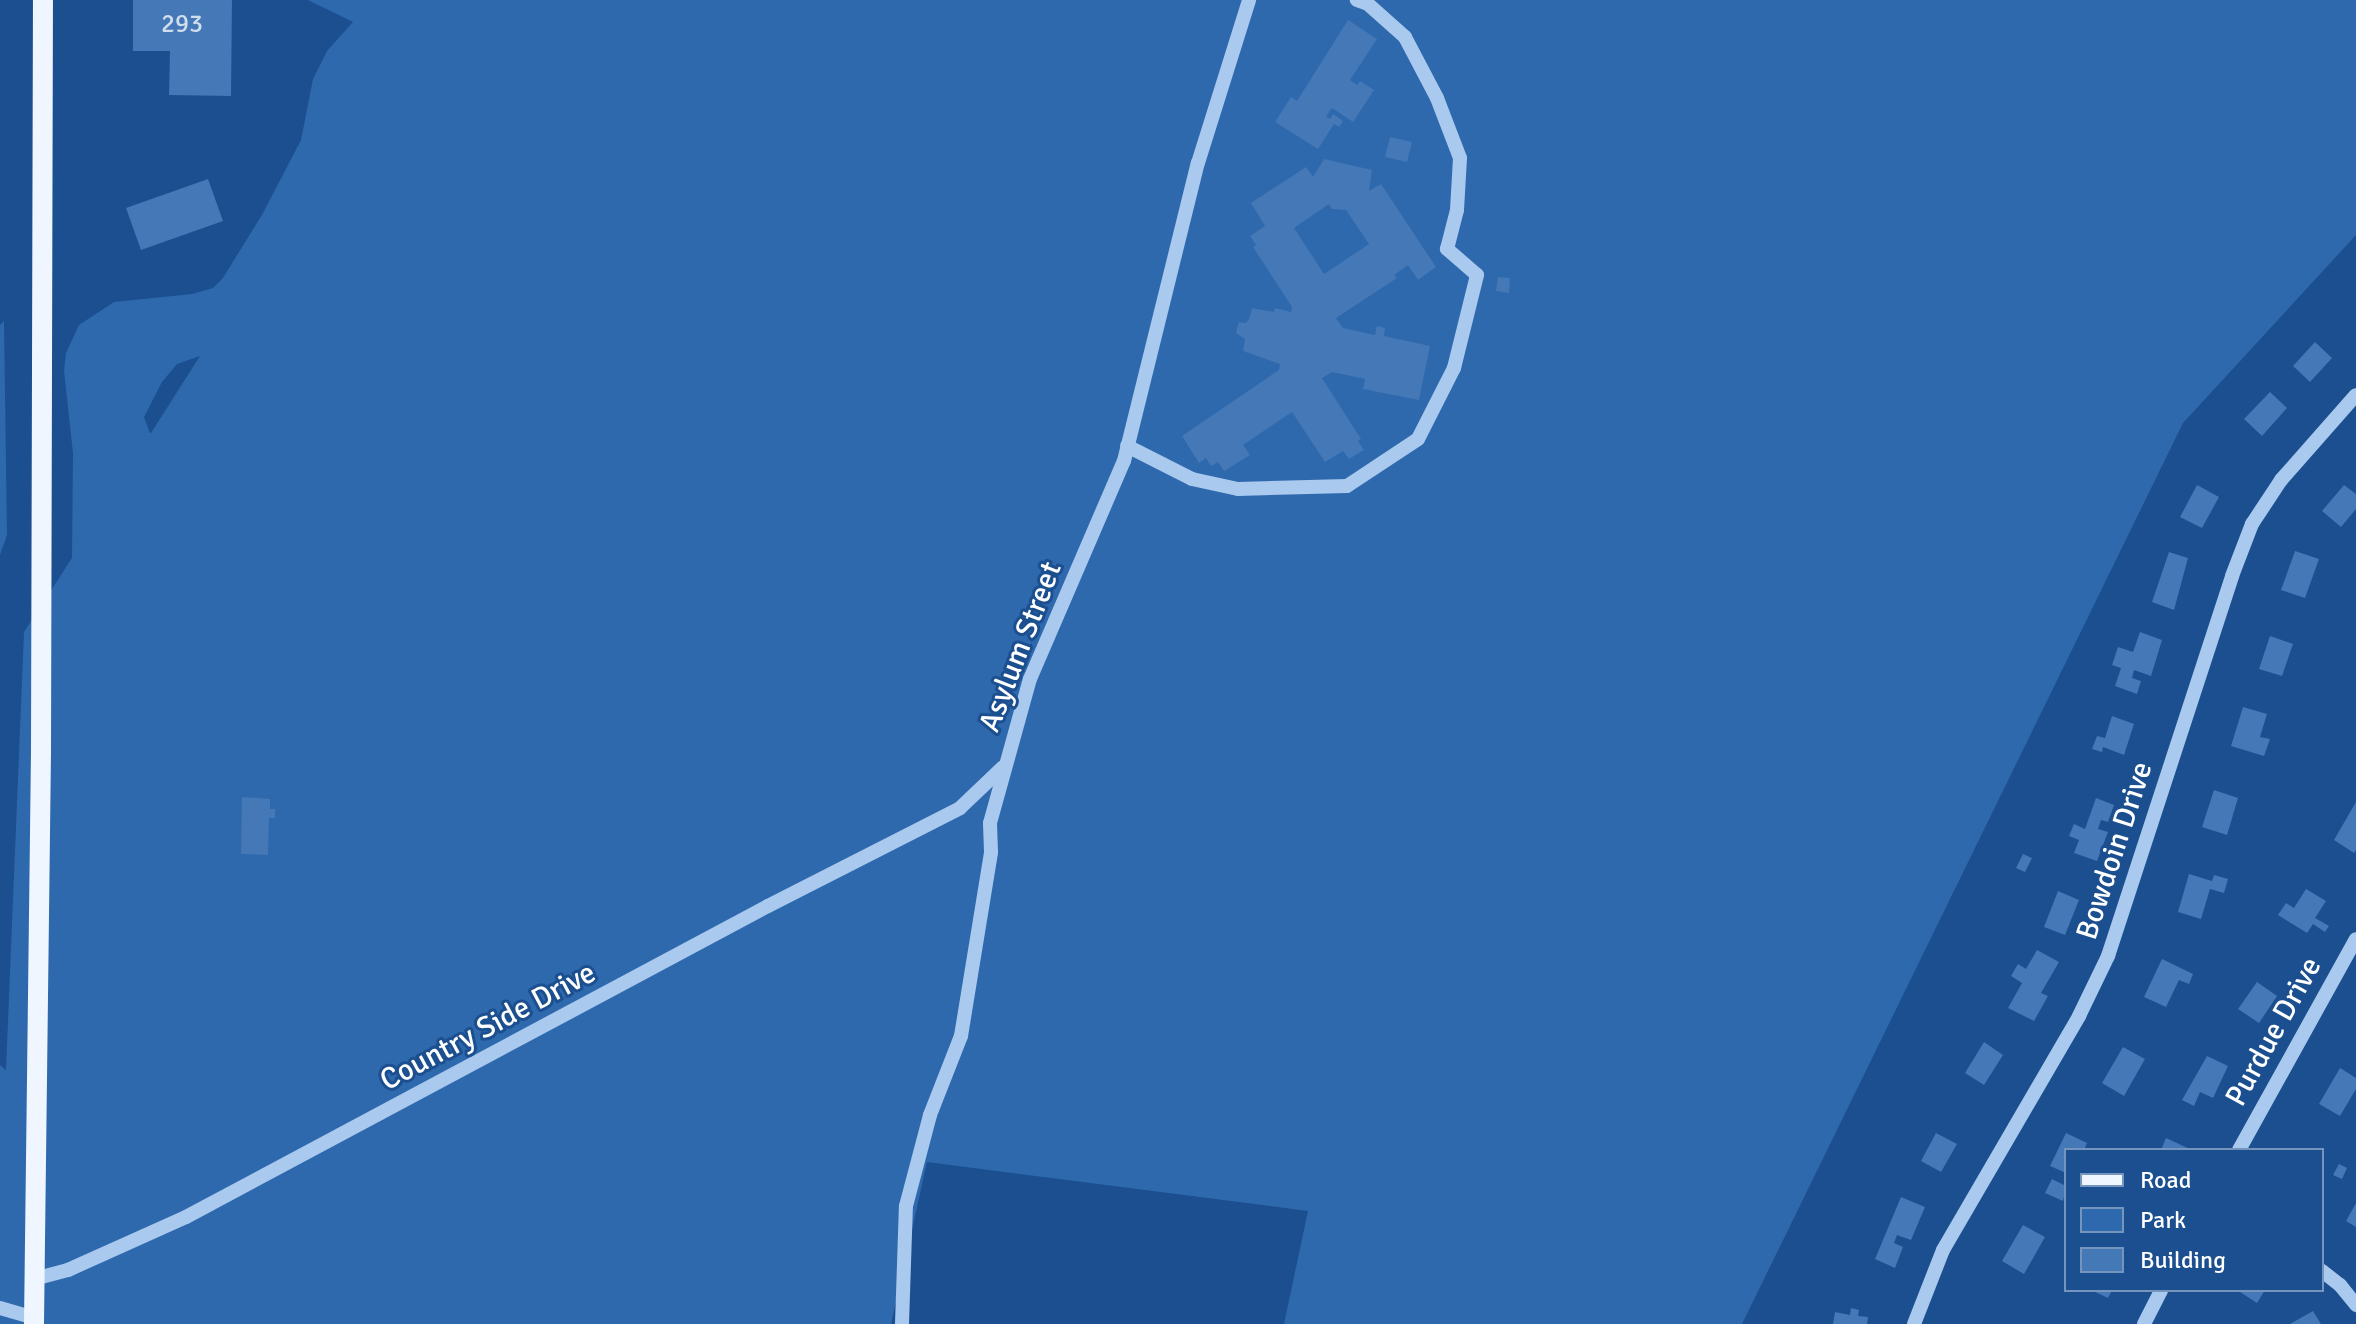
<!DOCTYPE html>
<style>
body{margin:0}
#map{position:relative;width:2356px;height:1324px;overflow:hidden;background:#1b4f8f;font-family:Signika,sans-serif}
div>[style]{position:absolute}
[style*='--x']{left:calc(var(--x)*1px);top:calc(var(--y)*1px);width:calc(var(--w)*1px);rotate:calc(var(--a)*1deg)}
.green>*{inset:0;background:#2e69ad}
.building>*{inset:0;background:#4478b7}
.minor>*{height:14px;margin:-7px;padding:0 7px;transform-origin:7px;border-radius:7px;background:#a9c9ee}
.major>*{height:20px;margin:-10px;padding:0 10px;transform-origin:10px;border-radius:10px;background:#f0f6ff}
span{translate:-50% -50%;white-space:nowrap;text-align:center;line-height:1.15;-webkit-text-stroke:6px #1b4f8f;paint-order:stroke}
.number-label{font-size:26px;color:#d0dded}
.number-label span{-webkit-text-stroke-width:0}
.street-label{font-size:30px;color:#fff}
.legend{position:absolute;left:2064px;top:1148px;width:260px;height:144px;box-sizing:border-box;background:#1b4f8f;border:2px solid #7695bc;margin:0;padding:10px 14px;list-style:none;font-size:24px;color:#fff}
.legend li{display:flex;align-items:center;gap:16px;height:40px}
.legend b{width:40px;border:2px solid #7695bc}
</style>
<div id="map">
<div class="green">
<div style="clip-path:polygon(evenodd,308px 0,2356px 0,2356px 235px,2183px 423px,1742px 1324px,1284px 1324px,1308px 1211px,927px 1162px,891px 1324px,0 1324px,0 1065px,6px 1070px,24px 632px,72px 558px,73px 453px,64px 371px,66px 353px,79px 325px,114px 302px,192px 294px,213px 288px,223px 278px,263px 213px,301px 140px,313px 79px,327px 51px,353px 22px,308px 0,200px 356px,151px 433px,150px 433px,144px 417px,162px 382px,177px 364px,200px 356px)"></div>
<div style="clip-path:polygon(4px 321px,7px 535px,0 555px,0 325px)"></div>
</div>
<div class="building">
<div style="clip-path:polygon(133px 0,232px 0,231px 96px,169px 95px,170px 51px,133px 51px)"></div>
<div style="clip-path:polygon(1348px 20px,1377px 39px,1350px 80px,1357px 85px,1360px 81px,1374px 90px,1353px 122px,1332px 108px,1326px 116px,1330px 119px,1333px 114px,1343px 121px,1339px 127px,1334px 124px,1318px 149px,1275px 122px,1291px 97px,1297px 101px)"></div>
<div style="clip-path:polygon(1390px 137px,1412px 142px,1407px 162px,1385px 157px)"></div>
<div style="clip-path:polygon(evenodd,1324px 159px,1372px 170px,1369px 191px,1381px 184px,1436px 267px,1418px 280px,1408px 265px,1394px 275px,1397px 278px,1336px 318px,1343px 328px,1375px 335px,1377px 326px,1385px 328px,1384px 336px,1430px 346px,1419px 400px,1363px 389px,1365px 379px,1332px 372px,1322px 378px,1361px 439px,1358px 441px,1364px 450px,1349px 459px,1343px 451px,1325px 462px,1292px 412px,1243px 445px,1250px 455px,1224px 471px,1218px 462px,1211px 466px,1206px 458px,1199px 463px,1182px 436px,1279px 370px,1280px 364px,1243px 351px,1245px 339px,1236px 333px,1239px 322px,1246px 323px,1249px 319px,1252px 308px,1274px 312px,1275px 308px,1291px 312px,1292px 307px,1253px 247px,1256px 245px,1250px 236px,1265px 226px,1251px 203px,1306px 167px,1313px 177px,1324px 159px,1329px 204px,1332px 209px,1346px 210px,1369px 244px,1324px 274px,1294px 228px,1329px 204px)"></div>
<div style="clip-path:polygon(208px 179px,223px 221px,141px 250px,126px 208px)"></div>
<div style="clip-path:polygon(1498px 277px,1510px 278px,1509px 293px,1496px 291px)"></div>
<div style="clip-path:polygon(2315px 342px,2332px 358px,2310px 382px,2293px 366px)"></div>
<div style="clip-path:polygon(2270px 392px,2287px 408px,2262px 436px,2244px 419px)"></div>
<div style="clip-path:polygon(2197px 485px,2219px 497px,2202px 528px,2180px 517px)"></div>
<div style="clip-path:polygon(2344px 485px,2356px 494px,2356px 509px,2341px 527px,2322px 511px)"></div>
<div style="clip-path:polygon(2295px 551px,2319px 559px,2305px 598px,2281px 590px)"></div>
<div style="clip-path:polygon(2169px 552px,2188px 558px,2174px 610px,2152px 602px)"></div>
<div style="clip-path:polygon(2140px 632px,2162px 640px,2151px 676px,2134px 670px,2132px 678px,2141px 681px,2137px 694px,2115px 686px,2121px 668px,2112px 665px,2118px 647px,2133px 652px)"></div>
<div style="clip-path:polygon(2270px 636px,2293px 644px,2282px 676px,2259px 669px)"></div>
<div style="clip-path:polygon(2243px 707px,2267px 714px,2260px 737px,2270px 739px,2264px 756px,2231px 746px)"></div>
<div style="clip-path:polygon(2112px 716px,2134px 724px,2124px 755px,2103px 747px,2102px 752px,2092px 749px,2097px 736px,2105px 738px)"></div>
<div style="clip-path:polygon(2214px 790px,2238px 798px,2227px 835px,2202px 827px)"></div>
<div style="clip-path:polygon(242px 797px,270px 799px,270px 809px,275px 809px,275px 818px,269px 818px,268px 855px,241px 854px)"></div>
<div style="clip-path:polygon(2096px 798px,2114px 805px,2108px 822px,2101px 820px,2098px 829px,2108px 832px,2097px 861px,2074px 853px,2079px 840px,2069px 836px,2074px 824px,2085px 829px)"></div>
<div style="clip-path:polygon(2356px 802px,2356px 850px,2354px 853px,2334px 840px)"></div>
<div style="clip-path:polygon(2023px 854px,2032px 858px,2025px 872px,2016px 868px)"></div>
<div style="clip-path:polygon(2189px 874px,2212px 881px,2214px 875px,2228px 879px,2224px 893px,2210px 889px,2201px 919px,2178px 912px)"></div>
<div style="clip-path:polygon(2306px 889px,2326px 901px,2315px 918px,2329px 926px,2325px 932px,2313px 924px,2307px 933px,2278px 915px,2286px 903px,2294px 908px)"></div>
<div style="clip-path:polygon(2058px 891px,2079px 900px,2065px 935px,2044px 927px)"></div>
<div style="clip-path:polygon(2037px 950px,2059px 962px,2041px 993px,2048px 996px,2034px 1021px,2008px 1008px,2022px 983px,2011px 976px,2018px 964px,2026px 969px)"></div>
<div style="clip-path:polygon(2162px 959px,2193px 974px,2189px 984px,2179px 980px,2166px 1007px,2144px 997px)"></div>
<div style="clip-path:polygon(2257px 982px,2277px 996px,2259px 1023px,2238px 1009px)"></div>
<div style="clip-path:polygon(1984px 1042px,2003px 1055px,1984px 1085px,1965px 1073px)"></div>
<div style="clip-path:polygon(2123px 1047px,2145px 1059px,2124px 1096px,2102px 1083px)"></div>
<div style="clip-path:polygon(2207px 1056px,2228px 1066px,2213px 1098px,2200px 1092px,2194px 1106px,2182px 1100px)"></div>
<div style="clip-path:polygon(2340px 1068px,2356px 1078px,2356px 1089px,2340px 1116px,2319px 1104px)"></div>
<div style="clip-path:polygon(1936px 1133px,1957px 1144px,1941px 1172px,1921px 1161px)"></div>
<div style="clip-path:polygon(2066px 1133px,2087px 1143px,2084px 1150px,2066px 1150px,2066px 1173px,2050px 1166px)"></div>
<div style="clip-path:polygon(2166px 1138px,2192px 1150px,2161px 1150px)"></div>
<div style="clip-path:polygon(2339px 1164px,2347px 1168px,2342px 1179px,2333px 1175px)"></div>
<div style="clip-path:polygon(2052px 1179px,2066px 1186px,2063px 1201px,2045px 1193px)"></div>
<div style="clip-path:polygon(1901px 1197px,1925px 1207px,1911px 1240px,1897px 1235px,1894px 1243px,1903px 1247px,1895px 1268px,1875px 1259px)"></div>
<div style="clip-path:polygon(2356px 1203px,2356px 1227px,2346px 1221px)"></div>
<div style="clip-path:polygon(2023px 1225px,2045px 1237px,2024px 1274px,2002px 1261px)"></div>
<div style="clip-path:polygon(2091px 1290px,2112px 1290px,2108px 1298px)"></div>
<div style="clip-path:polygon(2237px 1290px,2265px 1290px,2257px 1303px)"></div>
<div style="clip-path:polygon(1851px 1308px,1859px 1310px,1858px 1316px,1868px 1317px,1867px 1324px,1833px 1324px,1835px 1312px,1850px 1315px)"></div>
<div style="clip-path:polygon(2313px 1311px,2321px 1324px,2290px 1324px)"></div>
</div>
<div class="minor">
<div style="--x:1127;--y:446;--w:73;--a:26.9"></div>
<div style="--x:1192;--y:479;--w:47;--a:12.3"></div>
<div style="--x:1238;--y:489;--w:109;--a:-1.6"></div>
<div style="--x:1347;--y:486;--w:85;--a:-33.5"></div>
<div style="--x:1418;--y:439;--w:80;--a:-63.1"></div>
<div style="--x:1454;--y:368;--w:96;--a:-76.1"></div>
<div style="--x:1477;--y:275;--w:40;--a:-139"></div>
<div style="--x:1447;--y:249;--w:40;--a:-75.6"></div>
<div style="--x:1457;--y:210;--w:52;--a:-86.7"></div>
<div style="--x:1460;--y:158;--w:64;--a:-111"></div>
<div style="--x:1437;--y:98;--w:69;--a:-117.7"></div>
<div style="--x:1405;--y:37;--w:50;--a:-138.3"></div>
<div style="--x:1368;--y:4;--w:12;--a:-160"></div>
<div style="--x:2239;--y:1150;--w:241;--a:-61"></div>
<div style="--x:2322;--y:1271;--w:23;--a:38"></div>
<div style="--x:2340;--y:1285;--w:26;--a:51"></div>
<div style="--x:34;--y:1279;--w:35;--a:-15"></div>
<div style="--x:68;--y:1270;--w:129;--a:-24.2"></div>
<div style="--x:186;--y:1217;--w:660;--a:-28.12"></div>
<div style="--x:768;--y:906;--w:216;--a:-27"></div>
<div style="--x:960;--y:808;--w:59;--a:-43.6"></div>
<div style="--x:0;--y:1308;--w:35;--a:16"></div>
<div style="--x:902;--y:1324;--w:118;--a:-88.1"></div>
<div style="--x:906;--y:1206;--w:94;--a:-75.2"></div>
<div style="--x:930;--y:1115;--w:85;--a:-68.6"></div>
<div style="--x:961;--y:1036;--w:186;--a:-80.7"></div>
<div style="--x:991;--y:852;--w:29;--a:-92"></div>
<div style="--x:990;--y:823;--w:149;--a:-74.5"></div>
<div style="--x:1030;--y:679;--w:237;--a:-66.7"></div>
<div style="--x:1124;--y:461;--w:307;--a:-76.1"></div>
<div style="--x:1198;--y:163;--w:171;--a:-72.6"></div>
<div style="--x:1914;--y:1324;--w:79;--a:-68.6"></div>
<div style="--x:1943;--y:1250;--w:271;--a:-59.8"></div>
<div style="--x:2079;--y:1016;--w:67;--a:-64.2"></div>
<div style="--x:2108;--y:956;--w:400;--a:-71.9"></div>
<div style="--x:2232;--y:576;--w:56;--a:-69"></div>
<div style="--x:2252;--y:524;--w:53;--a:-56.6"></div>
<div style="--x:2281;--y:480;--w:113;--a:-48.6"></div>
<div style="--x:2144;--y:1324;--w:38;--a:-63"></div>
</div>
<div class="major">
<div style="--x:34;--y:1324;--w:574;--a:-89.3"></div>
<div style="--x:41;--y:750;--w:750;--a:-89.85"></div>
</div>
<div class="number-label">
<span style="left:182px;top:25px">293</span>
</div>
<div class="street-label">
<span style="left:1021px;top:647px;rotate:-69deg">Asylum Street</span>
<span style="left:2115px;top:851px;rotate:-72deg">Bowdoin Drive</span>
<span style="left:488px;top:1027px;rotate:-28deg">Country Side Drive</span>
<span style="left:2274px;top:1032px;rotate:-61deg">Purdue Drive</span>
</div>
<ul class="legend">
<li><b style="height:10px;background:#f0f6ff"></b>Road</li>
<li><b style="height:22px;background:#2e69ad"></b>Park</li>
<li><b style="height:22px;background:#4478b7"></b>Building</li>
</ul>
</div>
